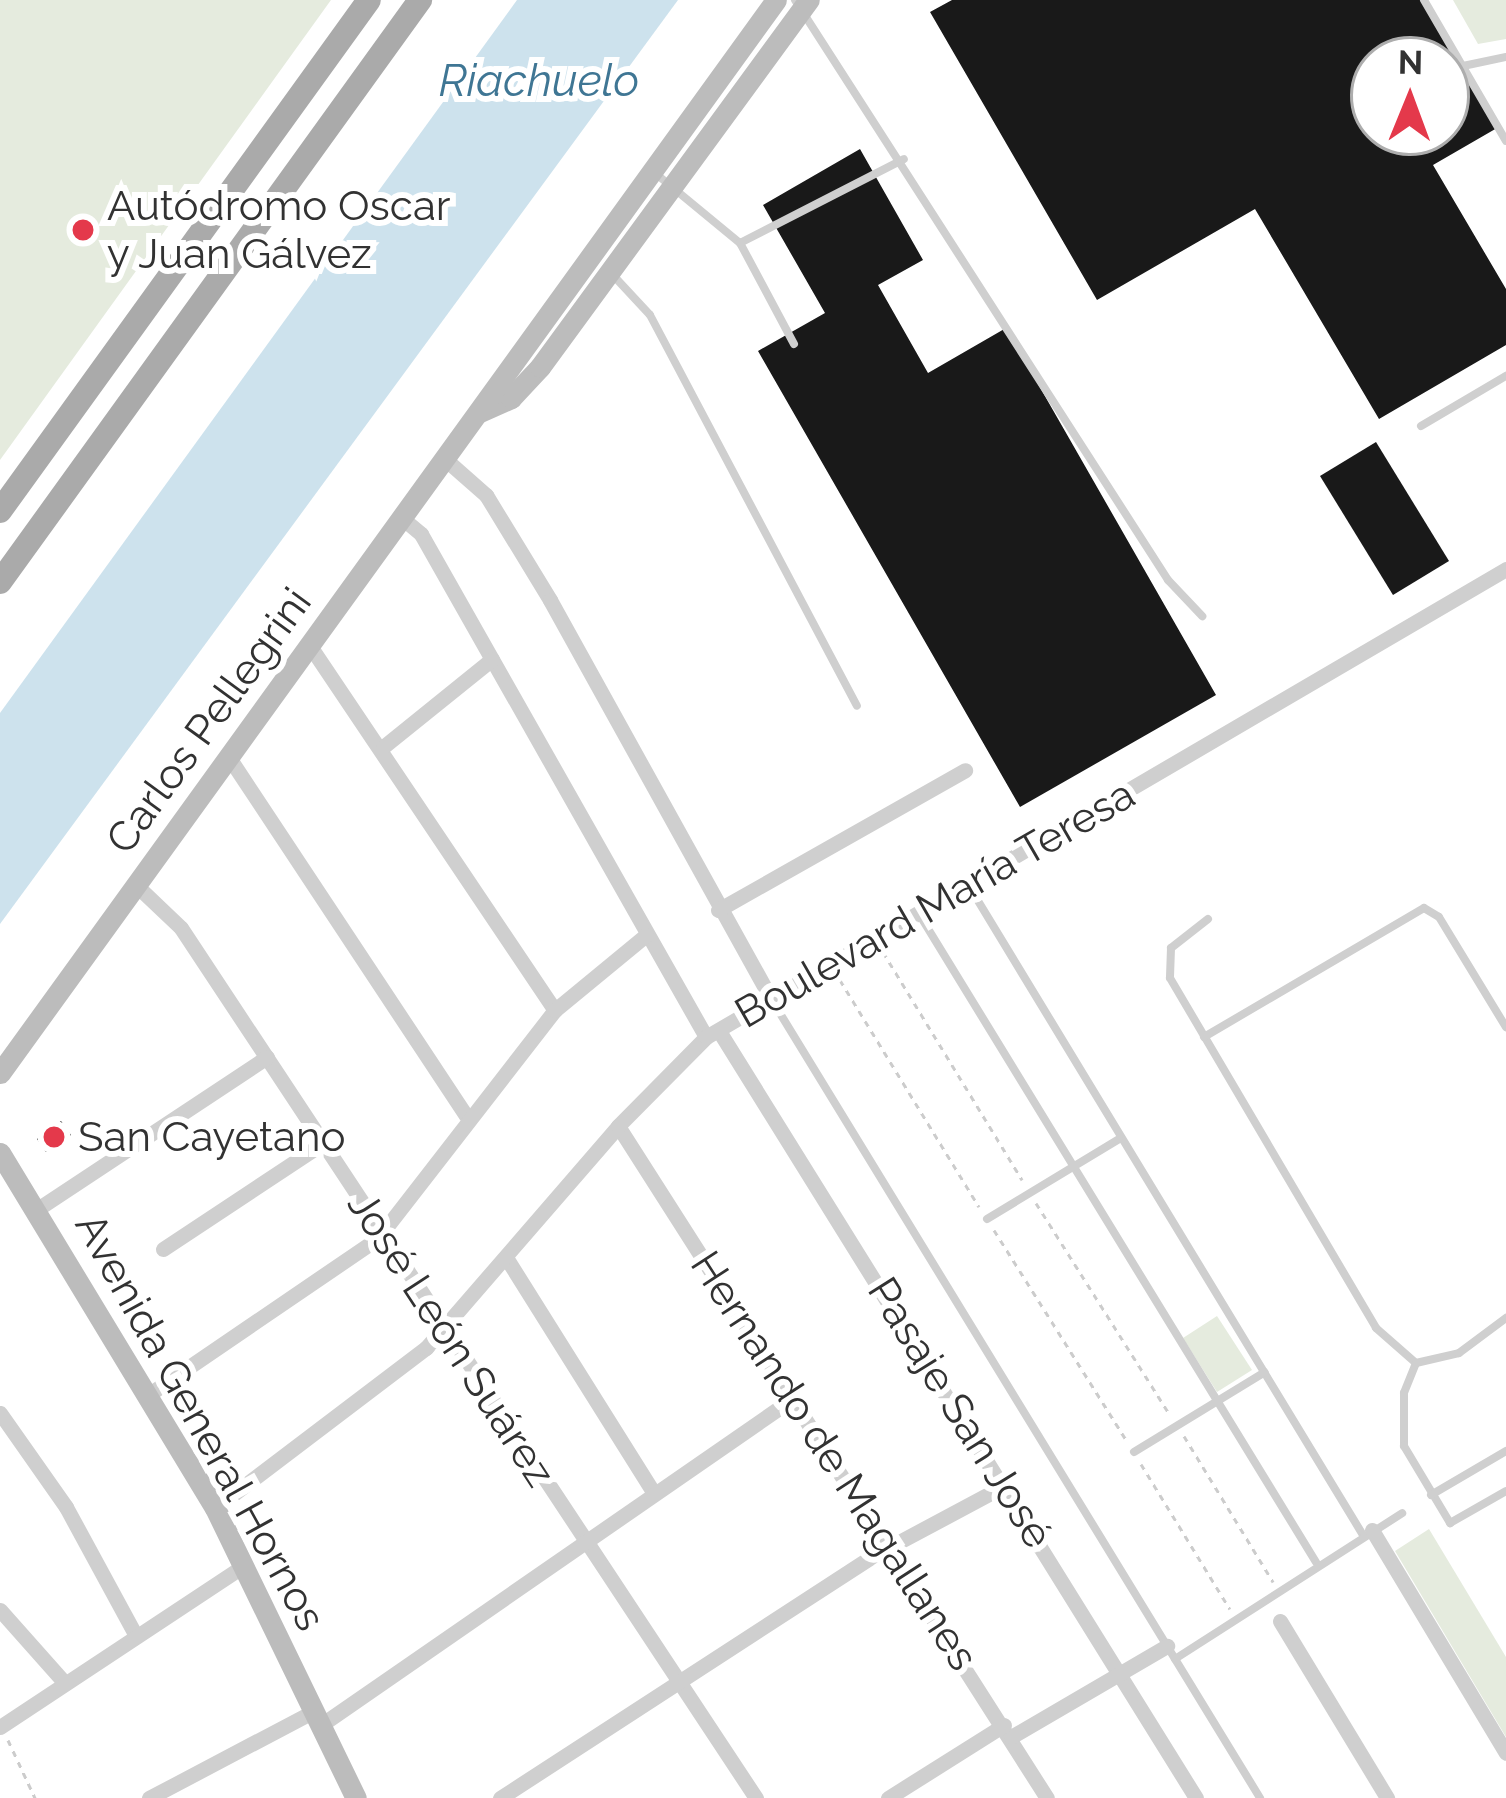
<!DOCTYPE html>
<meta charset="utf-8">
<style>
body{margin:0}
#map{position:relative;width:1506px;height:1798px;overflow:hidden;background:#fff;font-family:Raleway,sans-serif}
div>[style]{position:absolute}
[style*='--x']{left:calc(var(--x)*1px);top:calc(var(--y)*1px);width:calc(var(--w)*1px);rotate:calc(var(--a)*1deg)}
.green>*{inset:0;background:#e5ebde}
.water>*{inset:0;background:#cde2ed}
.building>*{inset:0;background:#191919}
.path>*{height:3px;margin-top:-1.5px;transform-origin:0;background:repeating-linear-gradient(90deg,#ccc 0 6px,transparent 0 12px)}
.lane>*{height:8px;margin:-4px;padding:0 4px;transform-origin:4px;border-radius:4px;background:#cfcfcf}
.street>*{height:15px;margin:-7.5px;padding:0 7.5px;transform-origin:7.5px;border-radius:7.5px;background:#cfcfcf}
.secondary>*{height:21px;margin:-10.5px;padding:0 10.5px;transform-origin:10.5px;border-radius:10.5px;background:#bcbcbc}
.primary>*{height:24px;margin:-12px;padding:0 12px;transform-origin:12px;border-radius:12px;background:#aaa}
.dots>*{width:33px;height:33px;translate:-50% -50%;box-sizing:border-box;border:6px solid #fff;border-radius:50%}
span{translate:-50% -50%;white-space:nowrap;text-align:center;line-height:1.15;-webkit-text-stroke:12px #fff;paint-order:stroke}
.poi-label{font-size:42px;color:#323232}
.left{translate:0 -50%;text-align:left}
.street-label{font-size:42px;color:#323232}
.water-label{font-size:45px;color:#3f7694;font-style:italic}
.north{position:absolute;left:1350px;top:36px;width:120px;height:120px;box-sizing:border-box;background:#fff;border:3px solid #adadad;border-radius:50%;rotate:1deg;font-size:33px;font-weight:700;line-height:48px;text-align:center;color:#323232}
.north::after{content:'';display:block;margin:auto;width:42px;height:54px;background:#e4394b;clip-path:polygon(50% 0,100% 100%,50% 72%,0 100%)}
</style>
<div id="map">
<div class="green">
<div style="clip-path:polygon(0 0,331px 0,0 460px)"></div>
<div style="clip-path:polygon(1453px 0,1506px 0,1506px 39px,1478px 44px)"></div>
<div style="clip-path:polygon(1217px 1316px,1252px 1370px,1217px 1392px,1183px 1338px)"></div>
<div style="clip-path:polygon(1429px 1529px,1506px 1657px,1506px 1737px,1395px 1551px)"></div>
</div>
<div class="water">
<div style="clip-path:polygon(517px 0,678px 0,0 924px,0 713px)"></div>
</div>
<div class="building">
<div style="clip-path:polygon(evenodd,952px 0,1422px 0,1497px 128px,1433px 165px,1506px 289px,1506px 345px,1379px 419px,1255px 209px,1097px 300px,930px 12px,952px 0,1374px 60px,1446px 60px,1446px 132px,1374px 132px,1374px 60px)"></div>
<div style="clip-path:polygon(860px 149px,923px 260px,878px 285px,928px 373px,1006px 328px,1216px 695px,1020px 807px,758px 351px,825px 313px,763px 205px)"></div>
<div style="clip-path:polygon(1376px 442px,1449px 561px,1393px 595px,1320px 476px)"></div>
<div style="clip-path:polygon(61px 1121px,71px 1135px,46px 1152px,37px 1139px)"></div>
</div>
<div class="path">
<div style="--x:883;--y:952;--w:267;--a:58.6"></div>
<div style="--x:840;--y:980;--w:266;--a:58.5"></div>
<div style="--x:1036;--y:1203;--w:249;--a:57.7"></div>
<div style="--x:994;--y:1230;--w:248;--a:57.8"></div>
<div style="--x:1184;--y:1436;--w:171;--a:58.6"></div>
<div style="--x:1141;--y:1464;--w:170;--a:58.5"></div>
<div style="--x:8;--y:1740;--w:64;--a:65"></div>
</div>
<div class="lane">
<div style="--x:795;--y:0;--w:690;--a:57.25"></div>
<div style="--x:1168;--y:580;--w:50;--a:46.6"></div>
<div style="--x:1424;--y:0;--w:163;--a:59.8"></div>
<div style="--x:1463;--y:66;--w:44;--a:-11.8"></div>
<div style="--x:655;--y:173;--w:110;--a:39.5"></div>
<div style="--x:611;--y:273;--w:57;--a:47.1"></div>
<div style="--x:650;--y:315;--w:442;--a:62.1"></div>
<div style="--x:794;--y:344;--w:115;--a:-118.1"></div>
<div style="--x:740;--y:243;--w:184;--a:-27.1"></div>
<div style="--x:1421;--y:426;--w:99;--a:-30.5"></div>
<div style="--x:969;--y:886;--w:759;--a:58.74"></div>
<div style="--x:919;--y:914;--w:760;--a:58.51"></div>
<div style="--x:1208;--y:919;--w:47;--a:141.9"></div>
<div style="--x:1171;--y:948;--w:30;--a:92"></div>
<div style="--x:1170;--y:978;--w:406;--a:59.5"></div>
<div style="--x:1376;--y:1328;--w:53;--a:41.2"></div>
<div style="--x:1416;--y:1363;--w:32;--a:112"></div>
<div style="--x:1404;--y:1393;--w:53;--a:90"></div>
<div style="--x:1404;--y:1446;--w:90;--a:59.1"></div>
<div style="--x:1450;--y:1523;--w:64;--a:-29.7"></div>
<div style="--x:770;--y:997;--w:939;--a:58.54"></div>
<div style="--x:1204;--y:1037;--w:255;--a:-30.4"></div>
<div style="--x:1424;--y:908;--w:17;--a:31"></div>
<div style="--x:1439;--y:917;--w:129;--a:58.7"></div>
<div style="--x:987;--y:1219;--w:154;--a:-31.2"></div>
<div style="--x:1416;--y:1363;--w:44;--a:-13.1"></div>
<div style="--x:1459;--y:1353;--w:59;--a:-36.7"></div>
<div style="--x:1134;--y:1452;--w:153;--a:-31.4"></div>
<div style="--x:1431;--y:1495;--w:87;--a:-30.4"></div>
<div style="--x:1175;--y:1659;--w:270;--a:-32.7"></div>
</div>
<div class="street">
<div style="--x:445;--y:459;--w:55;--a:41.3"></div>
<div style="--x:486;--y:495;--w:123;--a:58.6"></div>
<div style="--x:550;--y:600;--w:452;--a:61"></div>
<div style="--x:402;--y:518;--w:25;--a:40"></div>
<div style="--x:421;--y:534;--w:578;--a:60.46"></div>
<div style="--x:310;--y:646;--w:439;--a:56.1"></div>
<div style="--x:383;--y:747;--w:140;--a:-38.9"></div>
<div style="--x:230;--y:759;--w:427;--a:56.5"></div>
<div style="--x:138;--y:887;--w:59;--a:43.6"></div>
<div style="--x:181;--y:928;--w:1043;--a:56.54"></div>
<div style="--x:718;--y:910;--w:284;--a:-29.5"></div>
<div style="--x:719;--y:1031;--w:903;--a:58.12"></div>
<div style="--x:618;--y:1126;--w:797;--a:57.45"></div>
<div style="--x:36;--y:1210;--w:277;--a:-33.5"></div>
<div style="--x:163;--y:1249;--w:192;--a:-33.5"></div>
<div style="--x:507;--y:1259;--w:273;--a:57.9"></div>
<div style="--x:148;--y:1395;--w:278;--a:-34.3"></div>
<div style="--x:378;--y:1238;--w:289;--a:-52.2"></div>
<div style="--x:555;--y:1010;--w:118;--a:-39.5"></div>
<div style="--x:0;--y:1413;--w:115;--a:54.9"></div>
<div style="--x:66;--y:1507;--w:142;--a:61.5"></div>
<div style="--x:215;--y:1508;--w:265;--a:-37.2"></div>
<div style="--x:426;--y:1348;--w:294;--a:-49.1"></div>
<div style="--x:618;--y:1126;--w:125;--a:-45.3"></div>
<div style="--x:706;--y:1037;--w:927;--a:-30.33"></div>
<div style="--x:1372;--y:1530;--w:260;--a:59"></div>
<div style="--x:0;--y:1610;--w:95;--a:48.4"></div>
<div style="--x:1280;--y:1621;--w:207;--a:58.8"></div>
<div style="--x:321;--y:1725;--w:576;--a:-34.68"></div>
<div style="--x:0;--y:1727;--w:294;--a:-33.5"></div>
<div style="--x:1011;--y:1737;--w:181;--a:-30.3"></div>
<div style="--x:149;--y:1798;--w:187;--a:-27.8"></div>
<div style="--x:500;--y:1798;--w:440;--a:-33"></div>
<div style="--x:869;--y:1558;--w:153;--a:-28.1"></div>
<div style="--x:888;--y:1798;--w:137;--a:-32.2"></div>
</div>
<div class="secondary">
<div style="--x:480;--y:412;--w:34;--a:-24"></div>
<div style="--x:511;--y:398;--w:42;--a:-46.9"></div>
<div style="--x:540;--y:367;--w:455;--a:-53.8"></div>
<div style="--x:0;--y:1073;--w:1324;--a:-54.13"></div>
<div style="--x:0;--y:1153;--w:415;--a:58.8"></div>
<div style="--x:215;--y:1508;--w:322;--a:64.1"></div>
</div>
<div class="primary">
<div style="--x:0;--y:511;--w:630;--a:-54.17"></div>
<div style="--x:0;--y:582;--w:718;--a:-54.18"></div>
</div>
<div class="dots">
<div style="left:83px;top:230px;background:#e4394b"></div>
<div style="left:54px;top:1137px;background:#e4394b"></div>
</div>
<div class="poi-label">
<span class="left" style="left:107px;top:230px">Autódromo Oscar<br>y Juan Gálvez</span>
<span class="left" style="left:78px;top:1137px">San Cayetano</span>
</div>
<div class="street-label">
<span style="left:209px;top:721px;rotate:-54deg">Carlos Pellegrini</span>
<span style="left:935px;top:904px;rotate:-30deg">Boulevard María Teresa</span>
<span style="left:451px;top:1339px;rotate:57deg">José León Suárez</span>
<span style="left:960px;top:1413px;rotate:58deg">Pasaje San José</span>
<span style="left:200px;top:1422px;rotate:61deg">Avenida General Hornos</span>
<span style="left:834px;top:1461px;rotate:57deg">Hernando de Magallanes</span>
</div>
<div class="water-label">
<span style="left:539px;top:81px">Riachuelo</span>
</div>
<div class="north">N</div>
</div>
